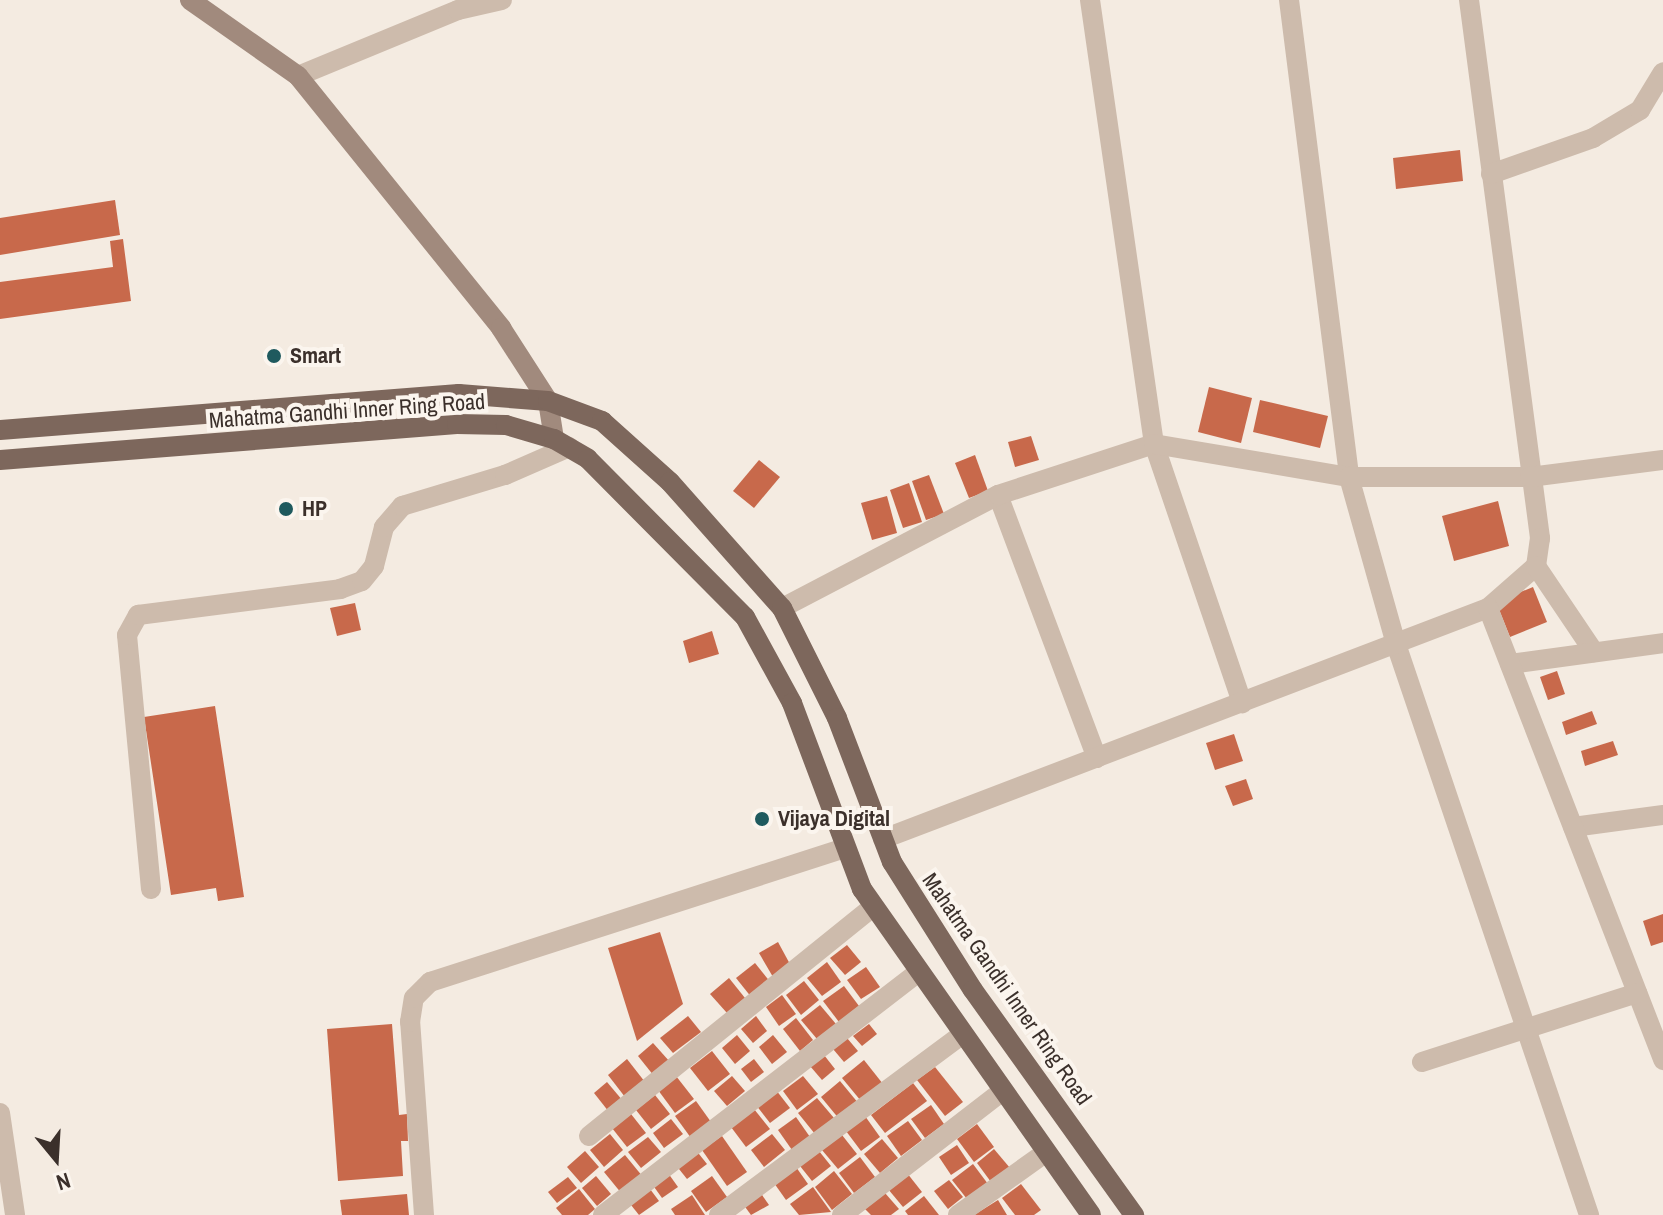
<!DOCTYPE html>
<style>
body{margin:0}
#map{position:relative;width:1663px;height:1215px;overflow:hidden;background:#f4ebe1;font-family:"Archivo Narrow",sans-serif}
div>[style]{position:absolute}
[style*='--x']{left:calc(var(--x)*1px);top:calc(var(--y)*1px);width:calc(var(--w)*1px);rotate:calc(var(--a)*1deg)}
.building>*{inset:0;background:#c8694b}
.street>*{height:20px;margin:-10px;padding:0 10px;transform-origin:10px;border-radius:10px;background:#cdbbac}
.secondary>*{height:20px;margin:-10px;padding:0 10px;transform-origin:10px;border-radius:10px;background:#a18a7d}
.primary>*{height:20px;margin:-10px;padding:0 10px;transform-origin:10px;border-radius:10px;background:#7d675c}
.dots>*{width:22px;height:22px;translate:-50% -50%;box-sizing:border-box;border:4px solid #fbf5ee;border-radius:50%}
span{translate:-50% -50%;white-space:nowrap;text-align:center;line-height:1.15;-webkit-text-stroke:8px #fbf5ee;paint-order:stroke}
.poi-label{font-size:22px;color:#3b302b;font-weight:700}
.left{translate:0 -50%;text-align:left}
.street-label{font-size:22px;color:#3b302b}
.north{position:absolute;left:16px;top:1119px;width:80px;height:80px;-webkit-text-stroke:6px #fbf5ee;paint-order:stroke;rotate:162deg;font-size:22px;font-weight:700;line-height:32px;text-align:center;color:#3b302b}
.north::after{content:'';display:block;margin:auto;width:28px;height:36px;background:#3b302b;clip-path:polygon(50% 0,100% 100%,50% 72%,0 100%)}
</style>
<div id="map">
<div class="building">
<div style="clip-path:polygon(1460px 150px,1463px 181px,1396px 189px,1393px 158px)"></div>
<div style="clip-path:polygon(115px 200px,120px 235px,0 255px,0 218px)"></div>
<div style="clip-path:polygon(123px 239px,131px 301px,0 319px,0 282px,113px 267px,110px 241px)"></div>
<div style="clip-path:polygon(1209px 387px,1252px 398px,1241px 443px,1198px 432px)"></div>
<div style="clip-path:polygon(1260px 400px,1328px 416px,1320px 448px,1253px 432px)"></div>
<div style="clip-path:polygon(1031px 436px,1039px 460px,1015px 467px,1008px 442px)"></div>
<div style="clip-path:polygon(975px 455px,988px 491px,969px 498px,955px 463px)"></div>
<div style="clip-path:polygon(759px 460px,780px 477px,754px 508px,733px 491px)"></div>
<div style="clip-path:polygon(929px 475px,944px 514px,926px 520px,912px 481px)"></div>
<div style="clip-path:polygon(909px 483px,922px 522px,903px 528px,890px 490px)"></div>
<div style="clip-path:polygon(887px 496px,897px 533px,872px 540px,861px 503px)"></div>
<div style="clip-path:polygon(1498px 501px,1509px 546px,1454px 561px,1442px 516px)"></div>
<div style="clip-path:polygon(1533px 587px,1547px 622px,1510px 637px,1496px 602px)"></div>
<div style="clip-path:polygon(355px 603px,361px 630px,337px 636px,330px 608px)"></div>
<div style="clip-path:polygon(712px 631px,719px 654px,689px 663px,683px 641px)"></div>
<div style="clip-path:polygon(1557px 671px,1565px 694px,1548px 700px,1540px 677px)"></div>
<div style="clip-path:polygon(215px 706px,244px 897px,218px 901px,216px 888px,171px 895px,144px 717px)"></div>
<div style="clip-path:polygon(1592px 711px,1597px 724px,1566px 735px,1562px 722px)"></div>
<div style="clip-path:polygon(1234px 734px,1243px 761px,1215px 770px,1206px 743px)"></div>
<div style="clip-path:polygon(1613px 741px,1618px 755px,1585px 766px,1581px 751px)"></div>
<div style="clip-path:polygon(1246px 779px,1253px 799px,1233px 806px,1225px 786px)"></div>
<div style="clip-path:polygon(1663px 914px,1663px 942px,1651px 946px,1643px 921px)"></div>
<div style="clip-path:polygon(660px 932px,683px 1004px,637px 1041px,608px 948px)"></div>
<div style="clip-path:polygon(778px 942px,791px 966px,773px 977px,759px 953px)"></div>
<div style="clip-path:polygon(847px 945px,861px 962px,845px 975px,830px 958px)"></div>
<div style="clip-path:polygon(827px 962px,841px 982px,822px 996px,807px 978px)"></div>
<div style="clip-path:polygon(755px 963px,771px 983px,752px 998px,736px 978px)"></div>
<div style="clip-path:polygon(866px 967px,880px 987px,861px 999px,847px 980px)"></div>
<div style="clip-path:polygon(729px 978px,745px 998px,727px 1013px,710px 994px)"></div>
<div style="clip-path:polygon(804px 981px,819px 1000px,801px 1015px,786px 995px)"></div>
<div style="clip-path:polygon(844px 986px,859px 1006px,839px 1022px,823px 1001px)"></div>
<div style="clip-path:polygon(782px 995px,796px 1014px,779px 1026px,766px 1007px)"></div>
<div style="clip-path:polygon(820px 1005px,836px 1024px,817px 1039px,801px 1020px)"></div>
<div style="clip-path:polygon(688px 1016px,701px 1032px,673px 1053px,660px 1038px)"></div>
<div style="clip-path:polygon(756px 1016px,767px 1031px,753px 1043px,741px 1029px)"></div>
<div style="clip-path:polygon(796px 1018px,813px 1040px,800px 1051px,783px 1029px)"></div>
<div style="clip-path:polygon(392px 1024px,399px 1115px,407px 1114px,408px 1141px,401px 1141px,403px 1176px,338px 1181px,327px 1029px)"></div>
<div style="clip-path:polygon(869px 1024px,877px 1034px,862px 1046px,853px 1036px)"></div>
<div style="clip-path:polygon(737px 1035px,750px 1051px,735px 1064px,722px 1048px)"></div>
<div style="clip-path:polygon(773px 1035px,787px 1052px,772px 1064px,759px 1047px)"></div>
<div style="clip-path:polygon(847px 1038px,858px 1051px,844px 1062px,833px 1049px)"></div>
<div style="clip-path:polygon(653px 1043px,670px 1062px,654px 1076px,638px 1056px)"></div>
<div style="clip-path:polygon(712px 1051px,730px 1074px,708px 1091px,690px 1068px)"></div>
<div style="clip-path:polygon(824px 1055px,835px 1069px,822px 1080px,810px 1066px)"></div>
<div style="clip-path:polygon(627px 1059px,645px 1082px,625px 1097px,608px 1075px)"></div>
<div style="clip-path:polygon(754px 1059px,764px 1072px,751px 1082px,741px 1069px)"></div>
<div style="clip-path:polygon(864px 1060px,883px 1084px,861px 1101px,842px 1078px)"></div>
<div style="clip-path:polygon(935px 1067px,963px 1102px,945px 1116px,917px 1080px)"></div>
<div style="clip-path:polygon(676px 1076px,694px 1099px,675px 1113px,658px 1090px)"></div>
<div style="clip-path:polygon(732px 1076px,745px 1091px,727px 1106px,714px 1091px)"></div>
<div style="clip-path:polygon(803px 1076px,818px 1094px,797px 1110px,783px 1091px)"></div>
<div style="clip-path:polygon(840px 1081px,859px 1104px,840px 1120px,821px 1097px)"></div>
<div style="clip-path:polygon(607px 1082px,623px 1101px,609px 1112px,594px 1093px)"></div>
<div style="clip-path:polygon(913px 1083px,927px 1101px,885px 1133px,871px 1115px)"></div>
<div style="clip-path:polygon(776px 1090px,790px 1108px,770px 1123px,756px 1105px)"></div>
<div style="clip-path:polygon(655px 1095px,670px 1114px,651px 1129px,636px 1110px)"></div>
<div style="clip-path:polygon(817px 1098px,834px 1118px,815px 1134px,798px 1113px)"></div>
<div style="clip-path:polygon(696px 1101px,711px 1122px,691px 1138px,675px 1116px)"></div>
<div style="clip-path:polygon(931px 1105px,944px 1124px,925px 1138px,911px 1119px)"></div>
<div style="clip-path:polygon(754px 1109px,770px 1129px,746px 1147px,731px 1127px)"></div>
<div style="clip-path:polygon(631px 1114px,646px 1133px,627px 1147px,612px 1128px)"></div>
<div style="clip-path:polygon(865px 1116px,880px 1137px,861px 1151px,846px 1131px)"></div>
<div style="clip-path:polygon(796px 1117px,810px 1137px,792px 1150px,778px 1130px)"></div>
<div style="clip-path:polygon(671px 1119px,683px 1134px,664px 1148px,653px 1133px)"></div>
<div style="clip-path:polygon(908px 1121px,922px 1140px,901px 1156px,887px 1136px)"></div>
<div style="clip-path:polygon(977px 1124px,994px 1147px,974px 1162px,957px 1139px)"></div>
<div style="clip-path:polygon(610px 1134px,623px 1150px,604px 1167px,590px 1150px)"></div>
<div style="clip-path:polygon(772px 1134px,785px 1150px,764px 1167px,751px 1150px)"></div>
<div style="clip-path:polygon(842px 1135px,857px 1154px,838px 1169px,822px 1150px)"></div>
<div style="clip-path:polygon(722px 1136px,747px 1172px,727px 1186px,702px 1150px)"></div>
<div style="clip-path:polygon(648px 1137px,661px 1152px,641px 1168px,628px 1152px)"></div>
<div style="clip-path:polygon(882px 1139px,898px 1158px,880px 1173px,864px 1154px)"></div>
<div style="clip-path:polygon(957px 1145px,969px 1163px,951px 1175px,939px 1157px)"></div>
<div style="clip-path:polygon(695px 1149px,707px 1164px,687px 1179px,675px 1164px)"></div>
<div style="clip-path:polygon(994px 1149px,1010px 1168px,991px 1182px,977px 1163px)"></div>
<div style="clip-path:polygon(585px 1151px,599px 1167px,581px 1183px,567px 1167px)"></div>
<div style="clip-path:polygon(819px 1151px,831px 1166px,812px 1181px,800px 1166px)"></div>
<div style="clip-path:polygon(625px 1155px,643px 1177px,622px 1194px,604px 1172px)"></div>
<div style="clip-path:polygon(860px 1157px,875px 1177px,854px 1193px,839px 1173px)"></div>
<div style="clip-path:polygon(973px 1164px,988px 1184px,967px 1199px,952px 1180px)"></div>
<div style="clip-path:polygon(796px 1167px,808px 1184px,786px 1200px,774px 1183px)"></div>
<div style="clip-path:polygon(834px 1171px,852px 1194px,832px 1210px,815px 1187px)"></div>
<div style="clip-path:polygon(668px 1173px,678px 1187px,662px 1198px,652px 1184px)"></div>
<div style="clip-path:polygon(907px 1173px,922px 1192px,903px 1207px,888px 1189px)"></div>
<div style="clip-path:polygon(596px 1176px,611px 1194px,597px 1206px,582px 1188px)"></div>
<div style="clip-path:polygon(712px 1176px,727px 1197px,706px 1212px,691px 1191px)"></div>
<div style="clip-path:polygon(568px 1177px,577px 1188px,557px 1203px,548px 1192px)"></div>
<div style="clip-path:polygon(949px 1180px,963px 1197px,948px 1209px,934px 1191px)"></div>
<div style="clip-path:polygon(1021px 1184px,1041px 1210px,1034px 1215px,1015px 1215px,1002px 1198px)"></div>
<div style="clip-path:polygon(813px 1187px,831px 1212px,799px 1215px,790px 1204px)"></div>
<div style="clip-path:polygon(579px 1189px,595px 1209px,588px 1215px,562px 1215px,556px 1208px)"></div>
<div style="clip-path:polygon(650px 1189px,659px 1201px,639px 1215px,631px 1205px)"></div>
<div style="clip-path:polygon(760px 1192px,769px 1205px,751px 1215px,743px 1204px)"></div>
<div style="clip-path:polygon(885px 1193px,899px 1209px,891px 1215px,871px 1215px,865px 1209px)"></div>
<div style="clip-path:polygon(407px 1194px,409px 1215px,342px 1215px,340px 1200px)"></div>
<div style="clip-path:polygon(692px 1195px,705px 1215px,675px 1215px,671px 1209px)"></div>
<div style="clip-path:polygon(924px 1196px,939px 1215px,908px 1215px,905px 1211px)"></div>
<div style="clip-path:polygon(998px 1200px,1007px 1215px,974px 1215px)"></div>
</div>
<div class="street">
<div style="--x:1090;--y:0;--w:449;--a:81.8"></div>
<div style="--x:1154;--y:444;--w:274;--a:71.2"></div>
<div style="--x:1289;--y:0;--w:481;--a:82.8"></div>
<div style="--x:1349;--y:477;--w:173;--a:74.3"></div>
<div style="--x:1396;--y:644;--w:603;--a:71.32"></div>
<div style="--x:1469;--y:0;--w:543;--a:82.48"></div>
<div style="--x:1540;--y:538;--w:28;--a:98"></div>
<div style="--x:1536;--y:566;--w:64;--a:138.8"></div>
<div style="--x:298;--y:76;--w:173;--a:-22.4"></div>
<div style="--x:458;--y:10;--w:45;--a:-12.8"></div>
<div style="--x:1491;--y:174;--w:108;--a:-19.4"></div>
<div style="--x:1593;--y:138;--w:55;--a:-30.8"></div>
<div style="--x:1640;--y:110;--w:44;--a:-58.8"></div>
<div style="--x:998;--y:495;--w:281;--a:69.4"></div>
<div style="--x:1536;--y:566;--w:104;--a:56"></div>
<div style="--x:782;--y:608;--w:244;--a:-27.6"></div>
<div style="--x:998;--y:495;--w:164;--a:-18.1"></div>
<div style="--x:1154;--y:444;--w:198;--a:9.6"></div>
<div style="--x:1349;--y:477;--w:181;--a:0"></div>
<div style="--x:1530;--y:477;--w:134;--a:-7.3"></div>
<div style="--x:1510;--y:664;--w:154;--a:-7.8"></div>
<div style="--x:1573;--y:827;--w:91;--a:-7.6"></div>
<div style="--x:883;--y:839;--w:648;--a:-20.9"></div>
<div style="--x:1488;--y:608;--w:485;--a:68.8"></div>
<div style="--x:151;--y:889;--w:255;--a:-95.4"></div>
<div style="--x:127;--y:635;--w:23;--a:-61"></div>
<div style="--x:138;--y:615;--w:204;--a:-7.3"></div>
<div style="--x:340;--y:589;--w:23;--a:-20"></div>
<div style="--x:362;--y:581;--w:19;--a:-51"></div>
<div style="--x:374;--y:566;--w:40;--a:-75.6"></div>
<div style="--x:384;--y:527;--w:28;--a:-49"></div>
<div style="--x:402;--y:506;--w:108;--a:-16.8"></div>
<div style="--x:505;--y:475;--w:70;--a:-23.6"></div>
<div style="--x:1422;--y:1062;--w:226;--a:-17.8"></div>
<div style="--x:0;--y:1113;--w:103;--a:81.6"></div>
<div style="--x:589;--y:1136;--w:365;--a:-38.9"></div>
<div style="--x:424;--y:1215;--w:194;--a:-94.1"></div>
<div style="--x:410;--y:1022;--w:24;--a:-81"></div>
<div style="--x:414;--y:998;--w:23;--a:-45"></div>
<div style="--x:430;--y:982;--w:436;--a:-17.9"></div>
<div style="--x:603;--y:1215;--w:396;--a:-37.6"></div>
<div style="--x:719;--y:1215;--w:302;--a:-36.6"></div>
<div style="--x:842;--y:1215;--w:201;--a:-37.7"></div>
<div style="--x:958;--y:1215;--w:107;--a:-35.5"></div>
</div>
<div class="secondary">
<div style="--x:190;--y:0;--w:132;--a:35.1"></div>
<div style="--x:298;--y:76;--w:324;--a:51.1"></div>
<div style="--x:501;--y:328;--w:87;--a:57.2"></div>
<div style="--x:548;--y:401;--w:38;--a:81"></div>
</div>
<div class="primary">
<div style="--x:0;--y:430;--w:460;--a:-4.5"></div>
<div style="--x:459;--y:394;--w:89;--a:4.5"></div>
<div style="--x:548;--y:401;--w:58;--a:20.3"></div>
<div style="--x:602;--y:421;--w:91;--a:41.9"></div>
<div style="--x:670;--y:482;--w:169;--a:48.4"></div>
<div style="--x:782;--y:608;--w:123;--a:63.4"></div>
<div style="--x:837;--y:718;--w:154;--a:69.1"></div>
<div style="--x:892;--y:862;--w:151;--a:57.7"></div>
<div style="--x:973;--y:990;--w:277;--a:54.4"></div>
<div style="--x:0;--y:460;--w:458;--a:-4.5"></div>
<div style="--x:457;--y:424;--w:49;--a:1.2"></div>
<div style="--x:506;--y:425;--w:50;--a:16.3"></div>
<div style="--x:554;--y:439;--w:39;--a:30"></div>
<div style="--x:588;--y:459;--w:223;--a:45.2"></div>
<div style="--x:745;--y:617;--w:98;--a:61.3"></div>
<div style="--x:792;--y:703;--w:199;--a:69.4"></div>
<div style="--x:862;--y:889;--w:398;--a:54.9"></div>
</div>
<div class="dots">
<div style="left:274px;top:356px;background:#1f5a5e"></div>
<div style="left:286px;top:509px;background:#1f5a5e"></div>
<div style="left:762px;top:819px;background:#1f5a5e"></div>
</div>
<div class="poi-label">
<span class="left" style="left:290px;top:356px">Smart</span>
<span class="left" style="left:302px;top:509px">HP</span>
<span class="left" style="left:778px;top:819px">Vijaya Digital</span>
</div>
<div class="street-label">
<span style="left:347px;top:411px;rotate:-4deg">Mahatma Gandhi Inner Ring Road</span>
<span style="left:1007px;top:989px;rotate:55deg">Mahatma Gandhi Inner Ring Road</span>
</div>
<div class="north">N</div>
</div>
